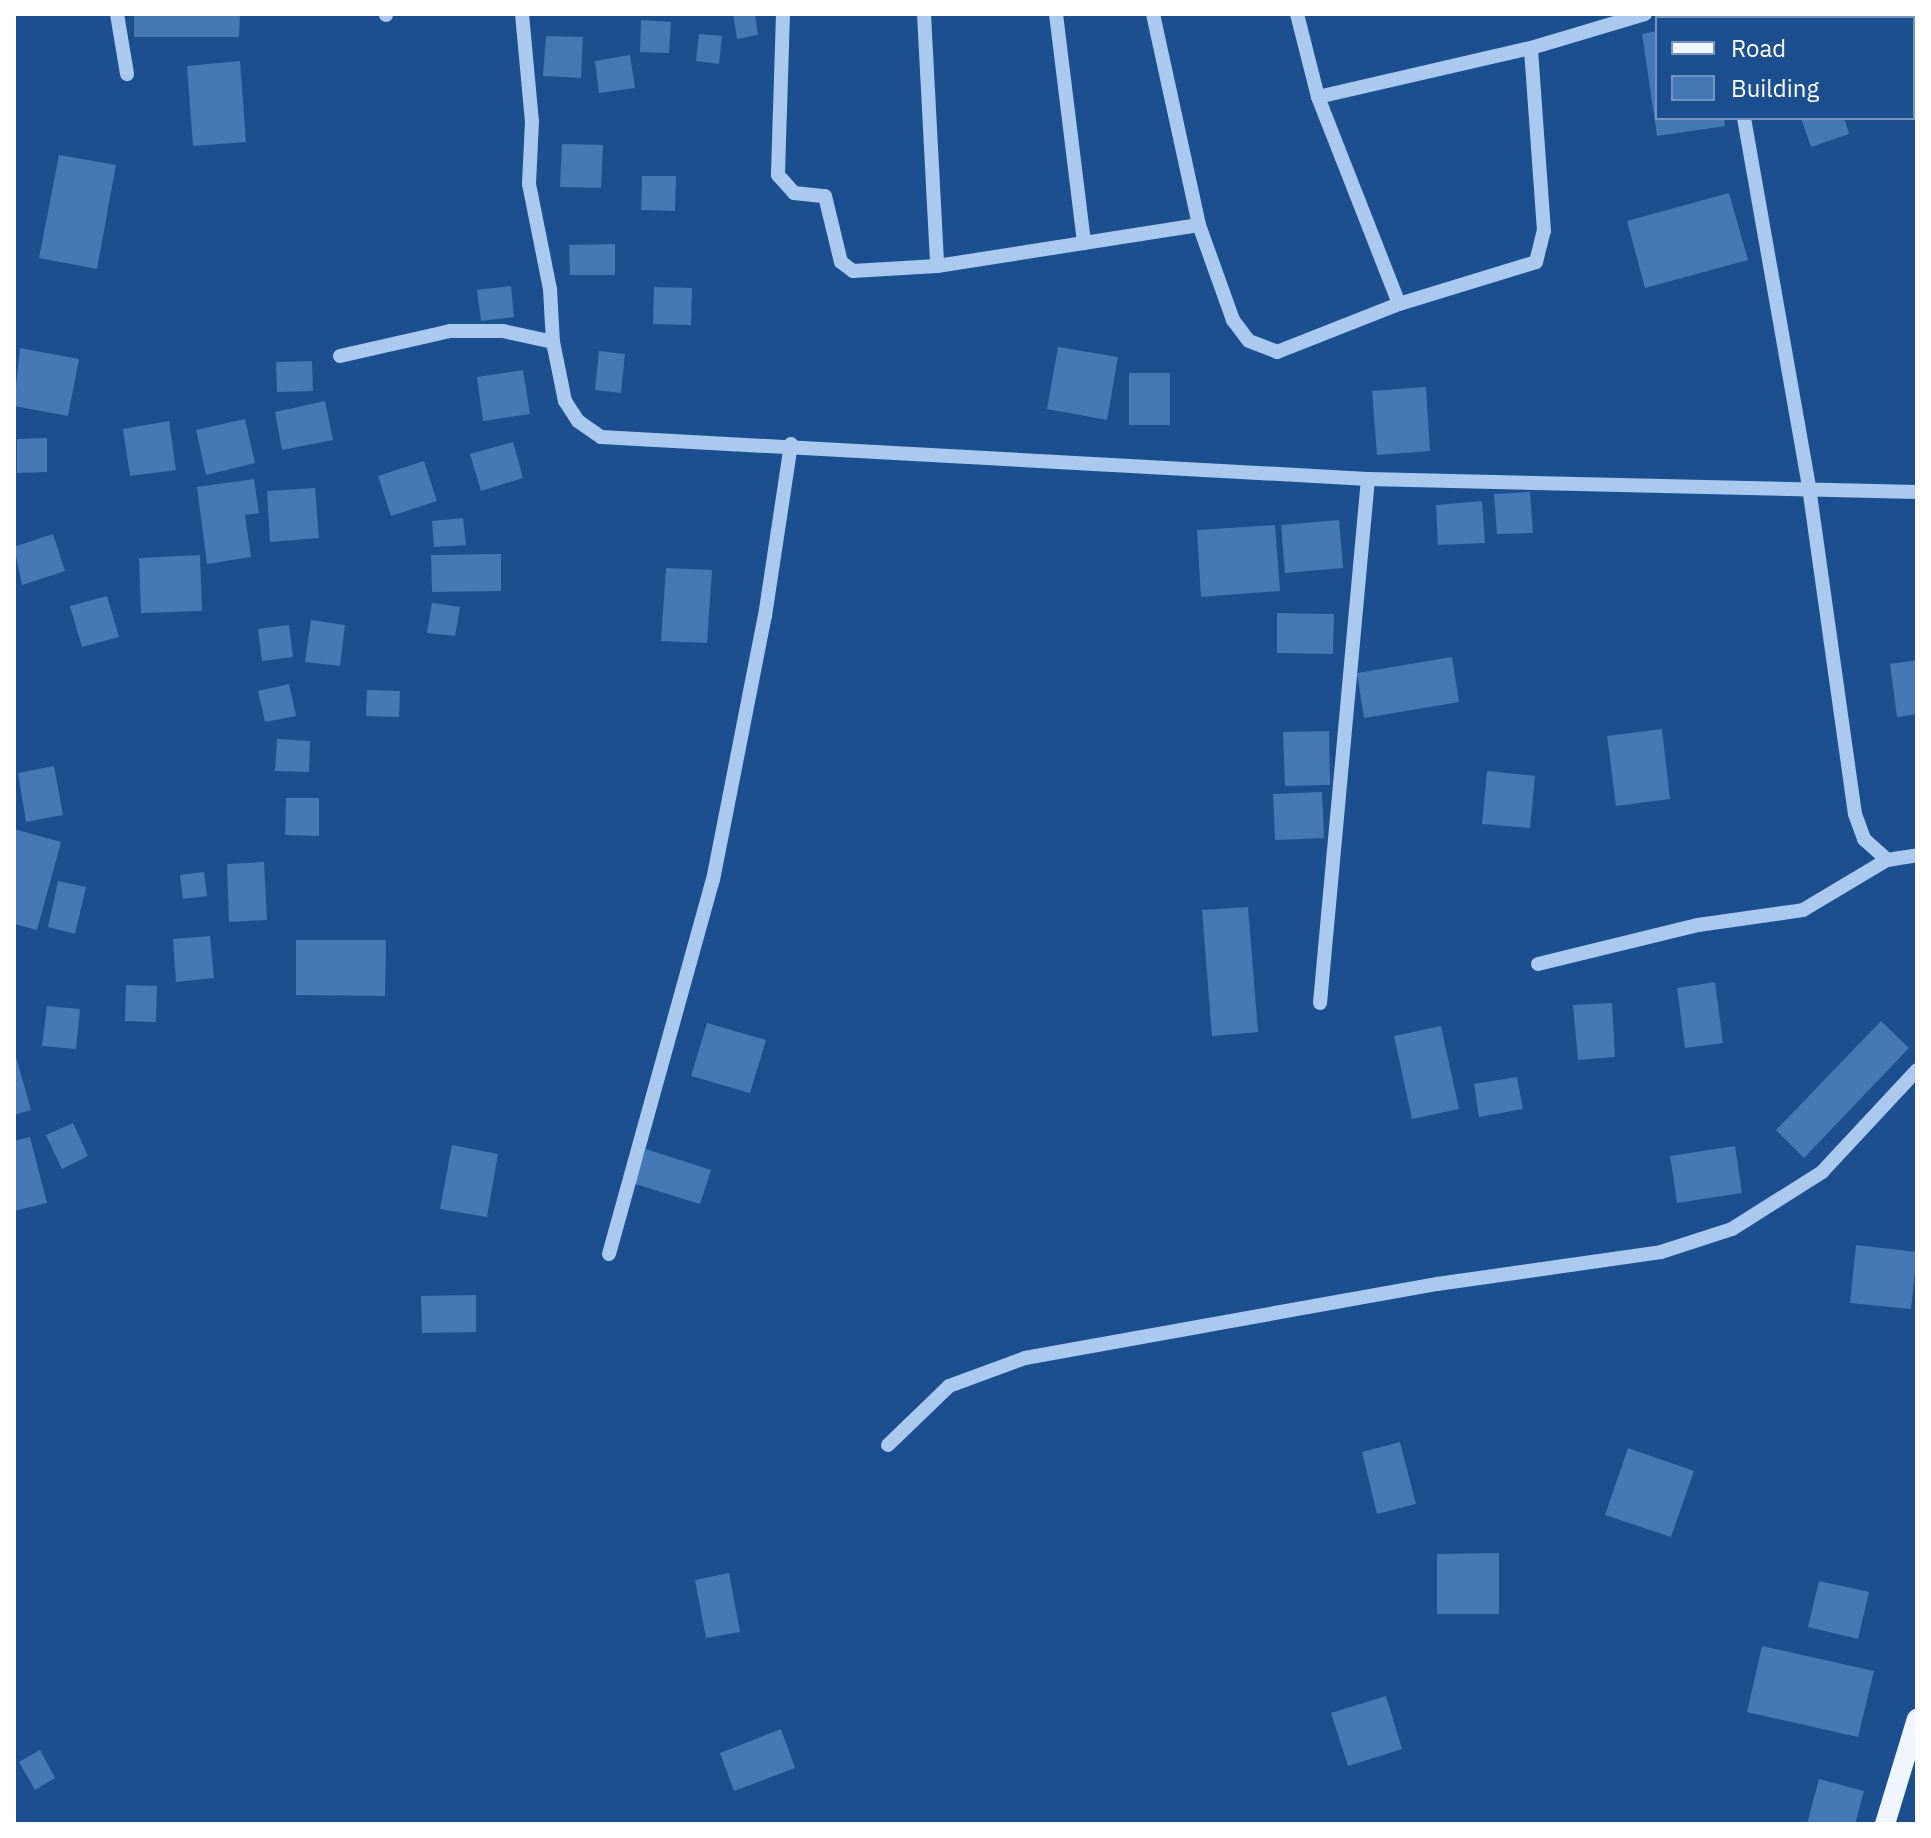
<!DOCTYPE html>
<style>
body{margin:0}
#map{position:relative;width:1931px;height:1838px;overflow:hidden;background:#1b4f8f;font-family:"IBM Plex Sans",sans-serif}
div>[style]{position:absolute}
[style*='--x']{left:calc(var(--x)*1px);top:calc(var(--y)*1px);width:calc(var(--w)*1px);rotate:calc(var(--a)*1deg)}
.building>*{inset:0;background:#4478b7}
.minor>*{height:14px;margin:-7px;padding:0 7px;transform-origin:7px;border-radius:7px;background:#a9c9ee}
.major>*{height:20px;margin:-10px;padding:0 10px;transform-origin:10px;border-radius:10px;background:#f0f6ff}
span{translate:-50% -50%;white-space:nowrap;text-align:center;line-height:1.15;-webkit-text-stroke:6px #1b4f8f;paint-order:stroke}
.frame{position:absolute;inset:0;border:16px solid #fff;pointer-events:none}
.legend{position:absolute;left:1655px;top:16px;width:260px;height:104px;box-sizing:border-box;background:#1b4f8f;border:2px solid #7695bc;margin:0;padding:10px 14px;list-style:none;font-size:24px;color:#fff}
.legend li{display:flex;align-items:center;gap:16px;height:40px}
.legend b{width:40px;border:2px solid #7695bc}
</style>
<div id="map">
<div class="building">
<div style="clip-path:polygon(134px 14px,240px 14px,239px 37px,134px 37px)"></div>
<div style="clip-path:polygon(733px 14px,755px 14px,758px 35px,737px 39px)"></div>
<div style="clip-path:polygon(641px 20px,671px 22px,669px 53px,640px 52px)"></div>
<div style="clip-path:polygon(1657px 31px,1657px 118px,1724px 118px,1725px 126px,1657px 136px,1642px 34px)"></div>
<div style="clip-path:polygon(699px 34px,722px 36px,719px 64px,696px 61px)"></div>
<div style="clip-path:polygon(546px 36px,583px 37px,581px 78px,543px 76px)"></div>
<div style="clip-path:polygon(630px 55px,635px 88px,599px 93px,595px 61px)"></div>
<div style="clip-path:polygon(240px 61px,246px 142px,193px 146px,187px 66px)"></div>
<div style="clip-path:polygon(1801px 118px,1844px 118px,1849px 134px,1811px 147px)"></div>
<div style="clip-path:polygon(562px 144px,603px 145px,601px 188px,560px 187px)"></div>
<div style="clip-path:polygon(59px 155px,116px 165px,97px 269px,39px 258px)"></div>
<div style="clip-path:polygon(642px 176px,676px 176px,675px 211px,641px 210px)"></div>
<div style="clip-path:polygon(1729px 193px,1748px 260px,1645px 288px,1627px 221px)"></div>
<div style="clip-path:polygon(615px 244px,615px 275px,570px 275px,569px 245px)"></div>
<div style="clip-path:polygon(511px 286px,514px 317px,481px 321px,477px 290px)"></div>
<div style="clip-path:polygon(654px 287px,692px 288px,691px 325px,653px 324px)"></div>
<div style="clip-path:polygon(1058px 347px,1118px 357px,1107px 420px,1047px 409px)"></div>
<div style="clip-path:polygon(20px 348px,79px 359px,68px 416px,14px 406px)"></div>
<div style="clip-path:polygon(599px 351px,625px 354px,621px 393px,595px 390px)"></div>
<div style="clip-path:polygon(312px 361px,313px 391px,277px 392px,276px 362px)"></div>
<div style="clip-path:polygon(523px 370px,530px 414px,483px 421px,477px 377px)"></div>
<div style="clip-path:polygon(1129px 373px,1170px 373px,1170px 425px,1129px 425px)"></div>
<div style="clip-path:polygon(1426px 387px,1430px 451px,1377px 455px,1372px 391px)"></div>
<div style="clip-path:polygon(325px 401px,333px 440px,282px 450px,275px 412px)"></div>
<div style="clip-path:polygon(245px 419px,255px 463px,206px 475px,196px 430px)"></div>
<div style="clip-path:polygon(169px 421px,176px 470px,130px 476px,123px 429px)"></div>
<div style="clip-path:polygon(47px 438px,47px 472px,17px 473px,17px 439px)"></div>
<div style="clip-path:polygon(513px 442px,523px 478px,481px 491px,470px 454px)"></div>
<div style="clip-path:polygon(424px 461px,437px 501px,391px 516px,378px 476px)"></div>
<div style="clip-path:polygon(254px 479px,259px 513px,245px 515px,251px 557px,207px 564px,197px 487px)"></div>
<div style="clip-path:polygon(315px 488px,319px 538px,270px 542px,267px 491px)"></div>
<div style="clip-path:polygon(1530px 492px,1533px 533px,1497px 534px,1494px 494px)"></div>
<div style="clip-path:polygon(1482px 501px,1485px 543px,1438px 545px,1436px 505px)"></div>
<div style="clip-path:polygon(463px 518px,466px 545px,434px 547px,432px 521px)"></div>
<div style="clip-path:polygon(1339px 520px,1343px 568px,1285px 573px,1281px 525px)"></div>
<div style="clip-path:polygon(1275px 525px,1280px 591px,1201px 597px,1197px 530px)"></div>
<div style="clip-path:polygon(53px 534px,65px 571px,22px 585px,14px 547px)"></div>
<div style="clip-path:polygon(501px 554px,501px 591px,432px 592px,431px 555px)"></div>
<div style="clip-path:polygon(200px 555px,202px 611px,141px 613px,139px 558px)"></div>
<div style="clip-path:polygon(666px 568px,712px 570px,707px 643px,661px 641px)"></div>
<div style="clip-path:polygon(107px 596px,119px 637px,82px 647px,70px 606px)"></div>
<div style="clip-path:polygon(432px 603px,460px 607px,455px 636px,427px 633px)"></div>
<div style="clip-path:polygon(1277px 613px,1334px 614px,1333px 654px,1277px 653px)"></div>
<div style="clip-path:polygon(311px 620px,345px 625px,340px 666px,305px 662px)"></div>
<div style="clip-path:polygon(289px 625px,293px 657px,262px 661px,258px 629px)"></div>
<div style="clip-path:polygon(1452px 657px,1459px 702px,1364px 718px,1357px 673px)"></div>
<div style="clip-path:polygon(1917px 660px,1917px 714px,1897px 717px,1890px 664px)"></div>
<div style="clip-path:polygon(289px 684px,296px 716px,265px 722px,258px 691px)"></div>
<div style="clip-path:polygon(367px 690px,400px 691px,399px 717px,366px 716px)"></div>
<div style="clip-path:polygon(1662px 729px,1670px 799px,1616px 806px,1607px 736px)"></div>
<div style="clip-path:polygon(1329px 731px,1330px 785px,1285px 786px,1283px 732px)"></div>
<div style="clip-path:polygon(277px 739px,310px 741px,309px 772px,275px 771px)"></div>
<div style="clip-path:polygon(54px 766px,63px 815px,26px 822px,18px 773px)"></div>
<div style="clip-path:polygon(1487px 771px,1535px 776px,1530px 828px,1482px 824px)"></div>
<div style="clip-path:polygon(1322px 792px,1324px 838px,1275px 840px,1273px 794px)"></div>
<div style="clip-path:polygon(286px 798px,319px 798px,319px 836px,285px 835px)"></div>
<div style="clip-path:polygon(14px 829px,61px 842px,37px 930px,14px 924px)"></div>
<div style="clip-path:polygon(264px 862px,267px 920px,229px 922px,227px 864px)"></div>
<div style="clip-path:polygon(204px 872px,207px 896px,183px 899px,180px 875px)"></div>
<div style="clip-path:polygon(58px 881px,86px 887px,75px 934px,48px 927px)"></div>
<div style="clip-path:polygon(1248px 907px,1258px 1032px,1212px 1036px,1202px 910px)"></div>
<div style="clip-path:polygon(210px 936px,214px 978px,176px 982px,173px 939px)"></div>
<div style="clip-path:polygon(296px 940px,386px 940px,385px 996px,296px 995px)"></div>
<div style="clip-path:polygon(1715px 982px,1723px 1043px,1685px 1048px,1677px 988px)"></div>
<div style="clip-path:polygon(126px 985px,157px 986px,156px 1022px,125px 1021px)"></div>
<div style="clip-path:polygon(1612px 1003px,1615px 1057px,1578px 1060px,1573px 1005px)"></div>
<div style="clip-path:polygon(47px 1006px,80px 1009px,76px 1049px,42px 1046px)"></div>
<div style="clip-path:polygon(1881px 1021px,1909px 1048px,1804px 1158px,1776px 1130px)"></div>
<div style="clip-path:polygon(707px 1023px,766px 1040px,750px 1093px,691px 1076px)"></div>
<div style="clip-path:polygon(1441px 1026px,1459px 1109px,1412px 1119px,1394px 1036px)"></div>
<div style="clip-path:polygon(14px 1050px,31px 1110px,14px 1115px)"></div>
<div style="clip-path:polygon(1517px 1077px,1523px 1109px,1479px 1117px,1474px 1084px)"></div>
<div style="clip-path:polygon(73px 1123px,88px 1156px,62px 1169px,46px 1135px)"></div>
<div style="clip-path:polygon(30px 1137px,47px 1203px,14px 1211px,14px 1141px)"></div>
<div style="clip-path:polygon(452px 1145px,498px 1154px,487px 1217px,440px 1209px)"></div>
<div style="clip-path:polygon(1735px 1146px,1742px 1193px,1677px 1203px,1670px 1156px)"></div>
<div style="clip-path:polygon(646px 1149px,711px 1170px,700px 1204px,635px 1184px)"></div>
<div style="clip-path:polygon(1856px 1245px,1917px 1252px,1911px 1309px,1850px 1303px)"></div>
<div style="clip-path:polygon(476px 1295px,476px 1332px,422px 1333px,421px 1296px)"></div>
<div style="clip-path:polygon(1400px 1442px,1416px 1504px,1377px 1514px,1362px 1452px)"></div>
<div style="clip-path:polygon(1628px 1448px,1694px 1471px,1671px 1537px,1605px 1515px)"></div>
<div style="clip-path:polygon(1499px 1553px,1499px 1614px,1437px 1614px,1437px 1554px)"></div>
<div style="clip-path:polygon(729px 1573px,740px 1632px,706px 1638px,695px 1580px)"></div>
<div style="clip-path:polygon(1819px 1581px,1869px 1592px,1858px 1639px,1808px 1627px)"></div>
<div style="clip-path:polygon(1762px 1646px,1874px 1671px,1858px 1737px,1747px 1712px)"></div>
<div style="clip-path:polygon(1386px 1696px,1402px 1749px,1348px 1766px,1331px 1713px)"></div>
<div style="clip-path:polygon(781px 1729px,795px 1768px,734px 1791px,720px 1753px)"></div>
<div style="clip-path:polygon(40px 1750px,55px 1778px,35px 1790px,19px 1762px)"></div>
<div style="clip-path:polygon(1819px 1779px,1864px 1791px,1855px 1824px,1807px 1824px)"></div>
</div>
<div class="minor">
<div style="--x:117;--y:14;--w:61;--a:80.5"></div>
<div style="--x:386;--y:14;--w:1;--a:90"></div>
<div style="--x:522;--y:14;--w:108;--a:84.7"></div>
<div style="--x:532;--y:122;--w:62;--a:92.8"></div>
<div style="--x:529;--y:184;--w:107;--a:78.7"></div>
<div style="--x:550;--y:289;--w:53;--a:86.8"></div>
<div style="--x:553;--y:342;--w:60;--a:78.5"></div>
<div style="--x:565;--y:401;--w:24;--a:57"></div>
<div style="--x:578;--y:421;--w:28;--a:35"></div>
<div style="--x:601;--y:437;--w:768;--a:3.13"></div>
<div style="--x:1368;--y:479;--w:549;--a:1.36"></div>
<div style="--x:783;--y:14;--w:161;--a:91.8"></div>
<div style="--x:778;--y:175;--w:24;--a:48"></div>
<div style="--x:794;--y:193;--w:31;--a:6"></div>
<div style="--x:825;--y:196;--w:68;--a:76.4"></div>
<div style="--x:841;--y:262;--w:15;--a:37"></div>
<div style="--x:853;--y:271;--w:84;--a:-3.4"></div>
<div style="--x:937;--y:266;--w:265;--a:-8.9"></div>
<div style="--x:1199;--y:225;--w:101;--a:70.3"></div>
<div style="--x:1233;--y:320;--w:26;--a:53"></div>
<div style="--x:1249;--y:341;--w:30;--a:21"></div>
<div style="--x:1277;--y:352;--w:131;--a:-21.5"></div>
<div style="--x:1399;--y:304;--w:143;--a:-17"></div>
<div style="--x:1536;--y:262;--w:32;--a:-76"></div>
<div style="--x:1544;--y:231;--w:183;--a:-94.1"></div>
<div style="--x:924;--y:14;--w:252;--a:87"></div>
<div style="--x:1056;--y:14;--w:231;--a:83"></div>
<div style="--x:1153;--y:14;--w:216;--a:77.7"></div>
<div style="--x:1297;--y:14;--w:86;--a:75.8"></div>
<div style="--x:1318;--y:97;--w:222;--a:68.6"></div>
<div style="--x:1723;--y:14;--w:4;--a:76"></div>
<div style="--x:1318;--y:97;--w:219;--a:-13"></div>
<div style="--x:1531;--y:48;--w:119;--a:-16.6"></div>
<div style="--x:1744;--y:118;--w:375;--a:80"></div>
<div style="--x:1809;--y:487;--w:330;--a:82"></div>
<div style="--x:1855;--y:814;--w:27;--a:70"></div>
<div style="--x:1864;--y:839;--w:31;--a:42"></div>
<div style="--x:340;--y:356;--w:113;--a:-12.8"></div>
<div style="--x:450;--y:331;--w:53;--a:0"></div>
<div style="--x:503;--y:331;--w:51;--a:12.4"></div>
<div style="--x:1538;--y:964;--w:165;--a:-13.7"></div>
<div style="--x:1698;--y:925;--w:106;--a:-8.1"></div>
<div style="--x:1803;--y:910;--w:98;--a:-30.8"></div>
<div style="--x:1887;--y:860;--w:30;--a:-9"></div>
<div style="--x:1320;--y:1003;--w:526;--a:-84.77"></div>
<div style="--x:609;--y:1254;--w:388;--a:-74.5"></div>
<div style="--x:713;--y:880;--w:269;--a:-78.9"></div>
<div style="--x:765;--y:616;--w:174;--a:-81.4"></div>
<div style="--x:888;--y:1445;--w:85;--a:-44"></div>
<div style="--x:949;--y:1386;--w:81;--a:-20.2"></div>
<div style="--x:1025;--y:1358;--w:419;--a:-10.2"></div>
<div style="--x:1437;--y:1284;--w:226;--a:-8.1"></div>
<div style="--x:1661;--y:1252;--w:75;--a:-17.9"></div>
<div style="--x:1732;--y:1229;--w:107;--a:-32.3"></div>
<div style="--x:1822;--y:1172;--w:139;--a:-47"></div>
</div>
<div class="major">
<div style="--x:1885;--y:1824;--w:110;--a:-73.1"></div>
</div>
<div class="frame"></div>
<ul class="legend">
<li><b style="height:10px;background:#f0f6ff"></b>Road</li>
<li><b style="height:22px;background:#4478b7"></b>Building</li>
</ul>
</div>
